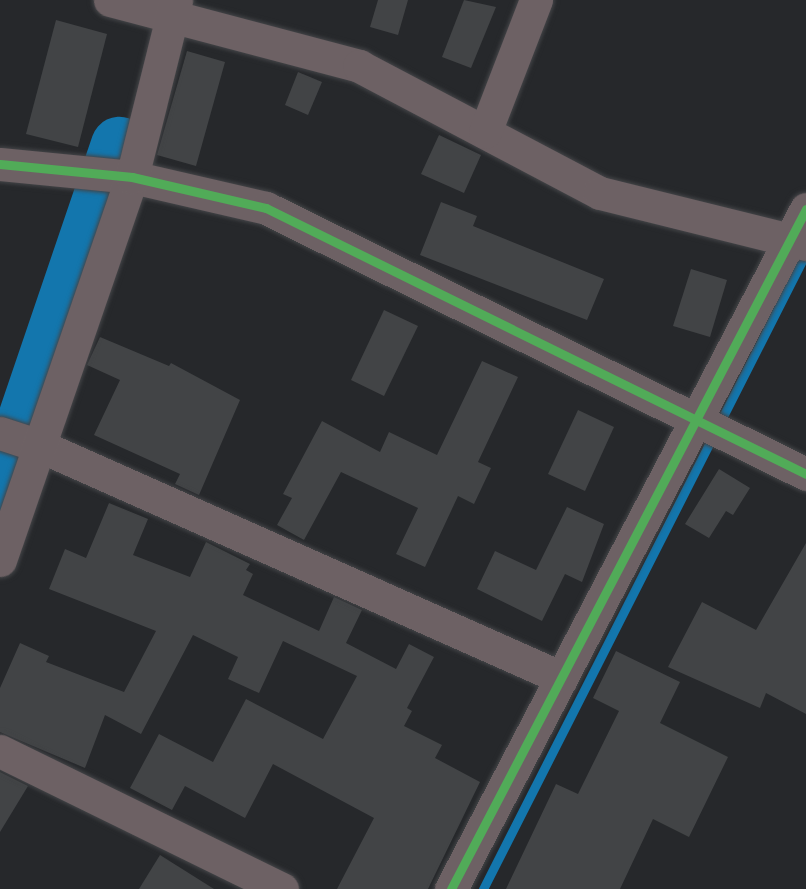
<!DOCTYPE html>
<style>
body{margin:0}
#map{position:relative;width:806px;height:889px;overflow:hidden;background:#26282b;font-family:"Noto Sans",sans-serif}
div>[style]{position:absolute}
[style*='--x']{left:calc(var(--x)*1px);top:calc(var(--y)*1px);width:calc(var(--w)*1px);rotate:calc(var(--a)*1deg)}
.stream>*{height:9px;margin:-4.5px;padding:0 4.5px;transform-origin:4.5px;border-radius:4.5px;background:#1376ad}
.river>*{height:57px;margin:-28.5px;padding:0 28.5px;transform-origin:28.5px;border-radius:28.5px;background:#1376ad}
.building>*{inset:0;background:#424446}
.roads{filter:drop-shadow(0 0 2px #444548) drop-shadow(0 0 2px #444548)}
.minor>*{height:33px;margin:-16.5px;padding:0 16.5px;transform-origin:16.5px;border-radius:16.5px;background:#6d6164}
.cycleway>*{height:9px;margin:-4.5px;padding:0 4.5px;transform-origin:4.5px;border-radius:4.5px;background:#51ab58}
span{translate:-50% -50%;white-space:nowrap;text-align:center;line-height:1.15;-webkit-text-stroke:6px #24272d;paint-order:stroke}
</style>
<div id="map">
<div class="stream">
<div style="--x:483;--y:889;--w:713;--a:-63.08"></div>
</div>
<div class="river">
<div style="--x:0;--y:494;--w:369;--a:-71.2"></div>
</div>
<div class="building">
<div style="clip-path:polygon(378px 0,408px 0,398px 35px,370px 27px)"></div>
<div style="clip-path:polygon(464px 0,496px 7px,471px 68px,442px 57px)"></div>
<div style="clip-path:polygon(56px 20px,107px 34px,78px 147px,26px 134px)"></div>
<div style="clip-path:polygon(187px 51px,225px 62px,196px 166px,157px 155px)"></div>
<div style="clip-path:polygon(298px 72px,322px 82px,308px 115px,285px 105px)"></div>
<div style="clip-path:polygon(439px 135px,481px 155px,464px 193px,421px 174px)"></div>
<div style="clip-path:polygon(441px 202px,477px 216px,473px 226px,604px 279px,587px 320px,420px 255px)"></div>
<div style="clip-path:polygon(691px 269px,727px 280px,710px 337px,673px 326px)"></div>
<div style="clip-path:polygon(384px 310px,418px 326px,384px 396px,351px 380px)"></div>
<div style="clip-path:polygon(100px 337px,169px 366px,171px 363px,240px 400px,199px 495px,175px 484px,180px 474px,94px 435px,120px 380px,87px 365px)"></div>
<div style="clip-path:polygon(482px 361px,518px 377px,478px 462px,491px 468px,474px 504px,458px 496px,425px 567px,396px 554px,418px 508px,341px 472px,304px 540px,277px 525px,292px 498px,283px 494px,322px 421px,380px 452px,389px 432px,437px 455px)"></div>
<div style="clip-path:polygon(578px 410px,614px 427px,585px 491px,548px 474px)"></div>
<div style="clip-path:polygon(719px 469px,750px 488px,733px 515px,726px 511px,709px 538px,685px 524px)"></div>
<div style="clip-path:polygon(109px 503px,148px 519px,133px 555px,190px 577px,206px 542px,250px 564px,246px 570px,253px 574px,243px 595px,319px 631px,334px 597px,362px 610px,346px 643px,396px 669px,409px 644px,434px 657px,407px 708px,412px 711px,404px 726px,442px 745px,435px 758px,480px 782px,428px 889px,337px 889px,374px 818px,273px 764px,245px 818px,185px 786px,172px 810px,130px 788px,159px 734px,213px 762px,246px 699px,323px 739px,357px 676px,283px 641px,259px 693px,228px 679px,238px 657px,193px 635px,141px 734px,105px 715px,85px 768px,0 732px,0 688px,20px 643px,49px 656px,46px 662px,124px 692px,156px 631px,49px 589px,65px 549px,86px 558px)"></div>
<div style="clip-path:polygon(567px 507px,604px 524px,582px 582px,565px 574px,542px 621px,477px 589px,495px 551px,536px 570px)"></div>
<div style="clip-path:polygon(806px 543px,806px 714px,766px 693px,760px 708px,668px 667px,702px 602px,756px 630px)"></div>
<div style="clip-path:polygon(616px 651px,680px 682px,660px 723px,728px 757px,689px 837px,653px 819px,620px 889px,506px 889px,556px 784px,578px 794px,619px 711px,593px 698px)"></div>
<div style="clip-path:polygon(0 772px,28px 786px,0 832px)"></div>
<div style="clip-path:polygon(160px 855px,214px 889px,139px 889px)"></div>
</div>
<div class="roads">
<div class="minor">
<div style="--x:110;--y:0;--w:258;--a:14.8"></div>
<div style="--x:359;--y:66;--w:272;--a:27.8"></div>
<div style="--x:600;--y:193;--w:212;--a:13.9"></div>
<div style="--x:485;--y:132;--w:142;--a:-68.9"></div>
<div style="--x:0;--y:164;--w:133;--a:5.6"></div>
<div style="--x:132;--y:177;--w:138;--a:13"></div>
<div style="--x:266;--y:208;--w:602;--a:26.22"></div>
<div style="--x:0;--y:433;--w:40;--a:18"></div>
<div style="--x:38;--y:445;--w:573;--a:23.97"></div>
<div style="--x:0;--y:560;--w:405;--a:-71"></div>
<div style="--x:132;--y:177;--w:182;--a:-76"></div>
<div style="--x:0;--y:751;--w:314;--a:26.1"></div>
<div style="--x:451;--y:889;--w:767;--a:-62.43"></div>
</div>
</div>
<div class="cycleway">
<div style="--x:0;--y:164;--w:133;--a:5.6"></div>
<div style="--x:132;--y:177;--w:138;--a:13"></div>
<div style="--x:266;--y:208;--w:602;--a:26.22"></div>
<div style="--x:451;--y:889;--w:767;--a:-62.43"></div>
</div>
</div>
